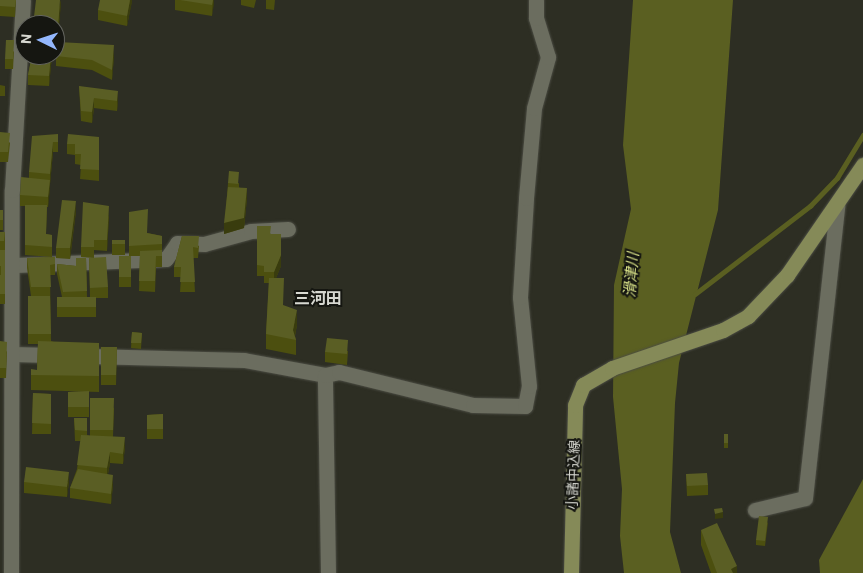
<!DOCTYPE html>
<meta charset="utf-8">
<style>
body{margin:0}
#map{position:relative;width:863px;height:573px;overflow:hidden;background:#2d2e23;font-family:Roboto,"Noto Sans JP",sans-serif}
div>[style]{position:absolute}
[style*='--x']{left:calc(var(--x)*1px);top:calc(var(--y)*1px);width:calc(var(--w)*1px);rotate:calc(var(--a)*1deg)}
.water>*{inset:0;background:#5a5f21}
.stream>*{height:4.5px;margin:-2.25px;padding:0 2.25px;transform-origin:2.25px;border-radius:2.25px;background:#5a5f21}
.roads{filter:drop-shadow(0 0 1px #4b4c43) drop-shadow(0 0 1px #4b4c43)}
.minor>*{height:15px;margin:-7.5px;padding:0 7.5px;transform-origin:7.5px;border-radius:7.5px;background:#6b6d5f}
.major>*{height:15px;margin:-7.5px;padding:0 7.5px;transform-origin:7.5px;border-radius:7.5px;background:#858a58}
.wall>*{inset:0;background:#4c4f0f}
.shaded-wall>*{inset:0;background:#393c0e}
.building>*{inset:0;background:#5a5e24}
span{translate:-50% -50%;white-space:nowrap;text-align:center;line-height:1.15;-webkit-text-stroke:4px #151611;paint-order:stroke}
.street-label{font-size:14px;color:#d7d8d1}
.water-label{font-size:15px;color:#dde68b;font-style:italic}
.quarter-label{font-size:16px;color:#d7d8d1;font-weight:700}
.north{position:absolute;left:15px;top:15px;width:50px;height:50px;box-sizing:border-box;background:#151611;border:1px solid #63645e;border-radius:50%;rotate:274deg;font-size:14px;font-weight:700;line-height:20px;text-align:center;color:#d7d8d1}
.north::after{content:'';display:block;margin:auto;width:18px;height:22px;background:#93b7fd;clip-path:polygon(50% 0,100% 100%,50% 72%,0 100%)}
</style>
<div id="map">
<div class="water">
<div style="clip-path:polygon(633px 0,733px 0,718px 210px,679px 363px,675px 403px,670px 532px,681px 573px,624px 573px,620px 536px,622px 489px,613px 397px,614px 285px,631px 209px,623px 145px)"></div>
<div style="clip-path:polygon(863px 479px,863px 573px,820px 573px,819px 560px)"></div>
</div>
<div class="stream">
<div style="--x:695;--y:294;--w:145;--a:-37.4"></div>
<div style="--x:810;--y:206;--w:39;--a:-46"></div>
<div style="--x:837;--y:178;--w:50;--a:-58.8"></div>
</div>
<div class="roads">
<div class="minor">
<div style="--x:15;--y:265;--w:151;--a:-2.3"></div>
<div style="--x:166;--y:259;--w:19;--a:-55"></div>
<div style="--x:177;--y:243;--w:27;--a:2"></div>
<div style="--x:204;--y:244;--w:49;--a:-15.5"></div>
<div style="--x:251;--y:231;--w:37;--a:-3"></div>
<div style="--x:12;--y:354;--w:232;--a:1.5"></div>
<div style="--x:244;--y:360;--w:82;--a:10.5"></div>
<div style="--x:755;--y:510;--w:51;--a:-13.5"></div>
<div style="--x:805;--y:498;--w:294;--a:-83.7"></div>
<div style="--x:11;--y:573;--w:383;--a:-89.9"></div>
<div style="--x:12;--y:190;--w:190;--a:-86.7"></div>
<div style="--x:328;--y:573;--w:198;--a:-90.9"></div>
<div style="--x:325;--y:375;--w:14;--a:-12"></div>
<div style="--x:339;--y:372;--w:138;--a:13.8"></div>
<div style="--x:473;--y:405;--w:52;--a:1.1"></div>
<div style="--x:525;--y:406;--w:20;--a:-79"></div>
<div style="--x:529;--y:386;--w:89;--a:-95.8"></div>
<div style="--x:520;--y:297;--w:99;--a:-86.5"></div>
<div style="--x:526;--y:198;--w:90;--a:-84.9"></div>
<div style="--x:534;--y:108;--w:53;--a:-74.6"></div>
<div style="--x:548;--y:57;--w:41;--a:-107.1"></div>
<div style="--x:536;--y:18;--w:18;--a:-90"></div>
</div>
<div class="major">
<div style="--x:571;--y:573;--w:168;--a:-88.6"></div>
<div style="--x:575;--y:405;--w:22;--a:-68"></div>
<div style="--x:583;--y:385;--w:34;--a:-30"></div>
<div style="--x:612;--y:368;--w:117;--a:-18.9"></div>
<div style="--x:723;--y:330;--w:29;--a:-29"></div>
<div style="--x:748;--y:316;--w:57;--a:-46.4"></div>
<div style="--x:787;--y:275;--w:134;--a:-55.4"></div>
</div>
</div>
<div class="wall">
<div style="clip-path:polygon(0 0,16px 0,15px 17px,0 16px)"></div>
<div style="clip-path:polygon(61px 0,58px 37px,55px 37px,55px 25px)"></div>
<div style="clip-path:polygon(132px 0,127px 26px,98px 20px,98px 10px)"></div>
<div style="clip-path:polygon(175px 0,214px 0,212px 16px,175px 10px)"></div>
<div style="clip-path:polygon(241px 0,256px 0,254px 8px,241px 5px)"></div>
<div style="clip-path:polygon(266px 0,275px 0,274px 10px,266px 9px)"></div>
<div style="clip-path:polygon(14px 51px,13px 69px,5px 69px,5px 59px)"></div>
<div style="clip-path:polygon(32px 55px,52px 55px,49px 86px,28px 85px,28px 75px)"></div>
<div style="clip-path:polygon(56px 56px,114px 56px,112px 80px,92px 70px,56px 66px)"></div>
<div style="clip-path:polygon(0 85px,5px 86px,5px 96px,0 96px)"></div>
<div style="clip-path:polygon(79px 86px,118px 101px,117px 111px,94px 108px,92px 123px,81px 121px)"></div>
<div style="clip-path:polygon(0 132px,10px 143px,8px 162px,0 162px)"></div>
<div style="clip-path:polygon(58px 134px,58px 152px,53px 152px,50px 184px,48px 207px,47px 207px,46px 234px,52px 235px,52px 257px,25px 255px,25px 206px,20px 206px,20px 195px,29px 178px,29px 172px)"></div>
<div style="clip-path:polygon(99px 137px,99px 181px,80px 179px,81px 165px,75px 164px,75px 155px,67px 154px,67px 144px)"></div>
<div style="clip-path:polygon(228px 183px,239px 183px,239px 187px,247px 198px,244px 228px,224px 234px)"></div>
<div style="clip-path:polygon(0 210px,3px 210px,3px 230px,0 230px)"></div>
<div style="clip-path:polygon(76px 211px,70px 259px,56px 258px,56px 248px)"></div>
<div style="clip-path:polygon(129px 212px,147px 233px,162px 236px,162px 267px,156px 267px,155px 292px,139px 291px,140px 256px,131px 256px,131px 287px,119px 287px,119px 256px,129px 256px)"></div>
<div style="clip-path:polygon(109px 216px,107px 251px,94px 250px,94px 258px,81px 257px,81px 247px)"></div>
<div style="clip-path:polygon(257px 226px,271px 234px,281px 234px,281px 266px,276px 278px,283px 305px,297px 325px,295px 336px,296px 340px,296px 355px,266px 349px,266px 334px,269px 283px,264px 283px,264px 276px,257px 276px)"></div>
<div style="clip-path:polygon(0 232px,5px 232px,5px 304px,0 304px)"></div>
<div style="clip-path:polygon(182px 236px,199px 246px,198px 258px,193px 258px,195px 292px,180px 292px,181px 277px,174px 277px,174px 267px)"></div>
<div style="clip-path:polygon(112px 240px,125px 240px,125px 255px,112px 255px)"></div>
<div style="clip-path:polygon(55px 257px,55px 275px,50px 275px,51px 341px,99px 358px,99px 392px,31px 390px,31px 375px,37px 370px,38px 344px,28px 344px,28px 296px,31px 296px,27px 268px,27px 258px)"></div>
<div style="clip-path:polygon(86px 258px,87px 297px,90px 297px,89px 258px,108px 287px,108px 298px,96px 298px,96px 317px,57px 317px,57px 297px,62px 297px,57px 274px,57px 264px,76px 266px)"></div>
<div style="clip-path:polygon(132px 332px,142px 333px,141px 349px,131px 348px)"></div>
<div style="clip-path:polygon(0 341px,7px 352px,6px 378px,0 378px)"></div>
<div style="clip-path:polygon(101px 347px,117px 347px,116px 385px,101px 385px)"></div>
<div style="clip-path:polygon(348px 351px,347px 365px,325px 362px,325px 352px)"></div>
<div style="clip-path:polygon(89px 391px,89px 417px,68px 417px,68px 392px)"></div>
<div style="clip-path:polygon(33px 393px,51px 394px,51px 434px,32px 434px)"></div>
<div style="clip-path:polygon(90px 398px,114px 408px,113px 437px,125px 447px,123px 464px,110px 463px,108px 474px,113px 485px,111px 504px,70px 498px,70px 488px,77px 469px,81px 441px,75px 441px,74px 418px,87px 418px,87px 435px,90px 436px)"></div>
<div style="clip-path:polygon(163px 414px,163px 439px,147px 439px,147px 415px)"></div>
<div style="clip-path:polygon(724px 434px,728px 434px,728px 448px,724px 448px)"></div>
<div style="clip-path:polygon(686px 474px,708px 485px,708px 495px,687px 496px)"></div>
<div style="clip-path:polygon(24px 482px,69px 482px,67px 497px,24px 493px)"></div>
<div style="clip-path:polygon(768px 522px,765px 546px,756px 545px,756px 540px)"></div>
<div style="clip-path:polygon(701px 530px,737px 573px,711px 573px,701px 545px)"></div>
</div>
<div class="shaded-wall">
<div style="clip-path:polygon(60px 0,61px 4px,58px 37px,58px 27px)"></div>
<div style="clip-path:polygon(130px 0,132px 0,132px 2px,127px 26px,127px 16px)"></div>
<div style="clip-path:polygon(213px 0,214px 0,214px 4px,212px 16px)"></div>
<div style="clip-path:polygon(114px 45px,114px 56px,112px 80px,112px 70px)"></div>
<div style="clip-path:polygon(51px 55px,52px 55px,49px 86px,49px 76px)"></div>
<div style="clip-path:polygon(118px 91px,118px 101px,117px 111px,117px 101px)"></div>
<div style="clip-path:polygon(94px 98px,94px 108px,92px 123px,92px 112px)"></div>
<div style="clip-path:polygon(53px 142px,53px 152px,50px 184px,50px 174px)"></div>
<div style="clip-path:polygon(50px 180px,50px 190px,48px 207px,48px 197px)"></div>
<div style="clip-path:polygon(247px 188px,247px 198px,244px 228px,224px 234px,224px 223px)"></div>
<div style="clip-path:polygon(76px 201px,76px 211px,70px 259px,70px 248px)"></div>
<div style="clip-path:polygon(109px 206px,109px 216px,107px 251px,107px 240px)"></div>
<div style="clip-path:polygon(281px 255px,281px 266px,274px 283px,274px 272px)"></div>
<div style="clip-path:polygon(297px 310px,297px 325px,294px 340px,293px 330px)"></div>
<div style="clip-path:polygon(125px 437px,125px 447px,123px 464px,123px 454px)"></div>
<div style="clip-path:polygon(110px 452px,110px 463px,107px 479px,107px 468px)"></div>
<div style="clip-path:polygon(69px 472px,69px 482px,67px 497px,67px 487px)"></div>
<div style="clip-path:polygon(113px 475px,113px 485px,111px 504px,111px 494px)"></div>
<div style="clip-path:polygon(723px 512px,723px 518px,715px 519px,715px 514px)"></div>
<div style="clip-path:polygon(737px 566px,737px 573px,731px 573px,731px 569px)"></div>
</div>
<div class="building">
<div style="clip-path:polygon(0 0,16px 0,15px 7px,0 6px)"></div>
<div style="clip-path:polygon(36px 0,60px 0,58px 27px,55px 26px,55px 25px,33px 25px)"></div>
<div style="clip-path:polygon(100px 0,130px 0,127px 16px,98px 10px)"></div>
<div style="clip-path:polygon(180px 0,213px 0,212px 5px)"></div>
<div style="clip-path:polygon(6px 40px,14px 40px,13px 59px,5px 59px)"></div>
<div style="clip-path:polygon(58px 42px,114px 45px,112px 70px,92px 60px,56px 56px)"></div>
<div style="clip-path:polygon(32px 55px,51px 55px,49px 76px,28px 75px)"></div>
<div style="clip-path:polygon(79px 86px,118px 91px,117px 101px,94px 98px,92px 112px,81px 111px)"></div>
<div style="clip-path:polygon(0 132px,10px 133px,8px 152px,0 152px)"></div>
<div style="clip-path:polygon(58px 134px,58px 142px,53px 142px,50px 174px,29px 172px,32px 136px)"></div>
<div style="clip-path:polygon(68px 134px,99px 137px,99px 170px,80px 169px,81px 154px,75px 154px,75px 144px,67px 144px)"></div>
<div style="clip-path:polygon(229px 171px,239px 172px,238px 184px,228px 183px)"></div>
<div style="clip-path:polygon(21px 177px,50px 180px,48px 197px,20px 195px)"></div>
<div style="clip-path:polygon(228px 187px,247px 188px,244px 218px,224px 223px)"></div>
<div style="clip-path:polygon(62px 200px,76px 201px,70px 248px,56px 248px)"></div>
<div style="clip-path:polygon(83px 202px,109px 206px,107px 240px,94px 240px,94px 247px,81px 247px)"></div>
<div style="clip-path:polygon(25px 205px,47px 205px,46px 234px,52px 235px,52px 247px,25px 245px)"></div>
<div style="clip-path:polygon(148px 209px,147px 233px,162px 236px,162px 244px,129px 246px,129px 212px)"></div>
<div style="clip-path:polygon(0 210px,3px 210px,3px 220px,0 220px)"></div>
<div style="clip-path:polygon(257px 226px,271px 226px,270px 234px,281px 234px,281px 255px,274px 272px,264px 272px,264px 266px,257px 265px)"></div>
<div style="clip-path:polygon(0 232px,5px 232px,4px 241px,0 241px)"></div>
<div style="clip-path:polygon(182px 236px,199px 236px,198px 248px,193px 247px,195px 282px,180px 282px,181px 267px,174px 267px)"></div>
<div style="clip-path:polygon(112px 240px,125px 240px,125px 244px,112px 244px)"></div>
<div style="clip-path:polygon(0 250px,5px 250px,5px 294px,0 294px,0 275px,1px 275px,1px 266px,0 266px)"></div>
<div style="clip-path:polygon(162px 250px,162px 256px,156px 256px,155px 281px,139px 281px,140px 251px)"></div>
<div style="clip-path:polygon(119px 256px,131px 256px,131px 277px,119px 277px)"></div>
<div style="clip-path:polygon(55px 257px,55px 264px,50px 265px,51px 287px,31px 287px,27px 258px)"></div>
<div style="clip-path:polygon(106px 257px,108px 287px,90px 288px,89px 258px)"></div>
<div style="clip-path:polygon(76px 258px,86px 258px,87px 291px,63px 292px,57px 264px,76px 266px)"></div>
<div style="clip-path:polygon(269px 278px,284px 278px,283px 305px,297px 310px,293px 330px,296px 340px,266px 334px)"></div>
<div style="clip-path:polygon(28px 296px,50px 296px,51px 334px,28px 334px)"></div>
<div style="clip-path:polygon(57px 297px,96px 297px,96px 307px,57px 307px)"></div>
<div style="clip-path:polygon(132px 332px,142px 333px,141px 343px,131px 343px)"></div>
<div style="clip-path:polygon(327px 338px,348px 340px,347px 354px,325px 352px)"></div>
<div style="clip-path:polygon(0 341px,7px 342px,6px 368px,0 368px)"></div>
<div style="clip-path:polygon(38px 341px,99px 343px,99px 376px,31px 375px,31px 369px,37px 370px)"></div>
<div style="clip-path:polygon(101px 347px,117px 347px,116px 375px,101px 375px)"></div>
<div style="clip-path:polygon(89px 391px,89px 407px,68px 407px,68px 392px)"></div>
<div style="clip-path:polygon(33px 393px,51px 394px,51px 424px,32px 423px)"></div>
<div style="clip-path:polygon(90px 398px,114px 398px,113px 430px,90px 430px)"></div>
<div style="clip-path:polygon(163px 414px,163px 429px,147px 429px,147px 415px)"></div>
<div style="clip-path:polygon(74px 418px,87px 418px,87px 431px,75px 430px)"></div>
<div style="clip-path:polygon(724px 434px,728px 434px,728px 443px,724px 443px)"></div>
<div style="clip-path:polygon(81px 435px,125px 437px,123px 454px,110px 452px,107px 468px,77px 465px)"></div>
<div style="clip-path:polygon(26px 467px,69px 472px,67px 487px,24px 482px)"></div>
<div style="clip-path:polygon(78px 469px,113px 475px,111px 494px,70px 488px)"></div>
<div style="clip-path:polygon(707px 473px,708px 485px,687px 486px,686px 474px)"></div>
<div style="clip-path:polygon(722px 508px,723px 512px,715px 514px,714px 509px)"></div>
<div style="clip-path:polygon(759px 516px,768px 517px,765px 541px,756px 540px)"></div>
<div style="clip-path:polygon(717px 523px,737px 566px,731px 569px,733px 573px,717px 573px,701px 530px)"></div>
</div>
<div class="street-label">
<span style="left:573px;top:475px;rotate:-88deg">小諸中込線</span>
</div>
<div class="water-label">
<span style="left:632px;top:275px;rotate:-85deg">滑津川</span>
</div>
<div class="quarter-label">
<span style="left:318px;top:299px">三河田</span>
</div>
<div class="north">N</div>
</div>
